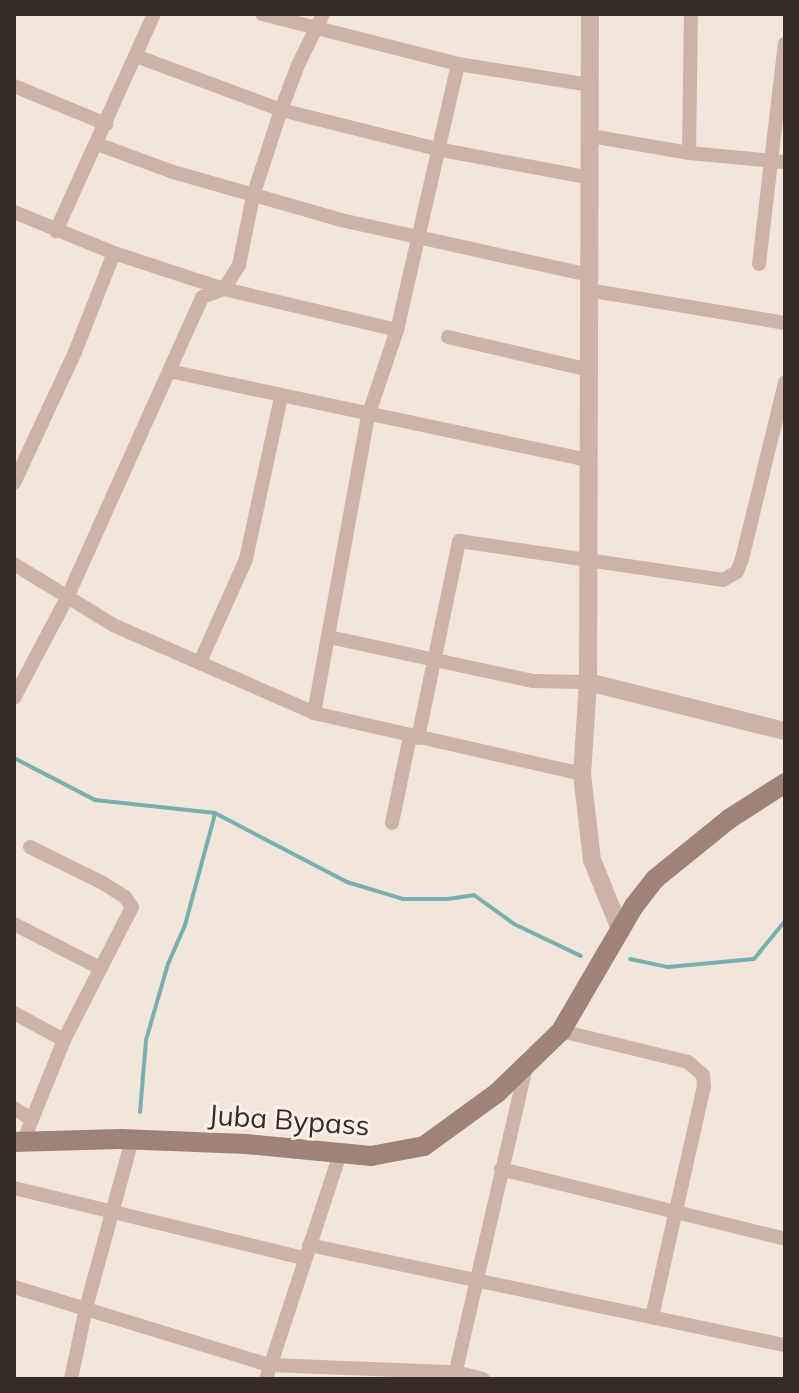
<!DOCTYPE html>
<style>
body{margin:0}
#map{position:relative;width:799px;height:1393px;overflow:hidden;background:#f2e5db;font-family:Mulish,sans-serif}
div>[style]{position:absolute}
[style*='--x']{left:calc(var(--x)*1px);top:calc(var(--y)*1px);width:calc(var(--w)*1px);rotate:calc(var(--a)*1deg)}
.stream>*{height:4px;margin:-2px;padding:0 2px;transform-origin:2px;border-radius:2px;background:#79b0ae}
.minor>*{height:14px;margin:-7px;padding:0 7px;transform-origin:7px;border-radius:7px;background:#cbb4a7}
.tertiary>*{height:18px;margin:-9px;padding:0 9px;transform-origin:9px;border-radius:9px;background:#cbb4a7}
.secondary>*{height:20px;margin:-10px;padding:0 10px;transform-origin:10px;border-radius:10px;background:#9e8378}
span{translate:-50% -50%;white-space:nowrap;text-align:center;line-height:1.15;-webkit-text-stroke:6px #faf0e8;paint-order:stroke}
.street-label{font-size:28px;color:#372b28}
.frame{position:absolute;inset:0;border:16px solid #372b28;pointer-events:none}
</style>
<div id="map">
<div class="stream">
<div style="--x:14;--y:758;--w:91;--a:27.4"></div>
<div style="--x:95;--y:800;--w:121;--a:6.2"></div>
<div style="--x:215;--y:813;--w:149;--a:27.6"></div>
<div style="--x:347;--y:882;--w:59;--a:16.9"></div>
<div style="--x:403;--y:899;--w:44;--a:0"></div>
<div style="--x:447;--y:899;--w:27;--a:-8"></div>
<div style="--x:474;--y:895;--w:49;--a:35.9"></div>
<div style="--x:514;--y:924;--w:74;--a:25.5"></div>
<div style="--x:630;--y:959;--w:39;--a:12"></div>
<div style="--x:668;--y:967;--w:86;--a:-5.3"></div>
<div style="--x:754;--y:959;--w:49;--a:-50.8"></div>
<div style="--x:140;--y:1112;--w:72;--a:-85.2"></div>
<div style="--x:146;--y:1040;--w:79;--a:-73.9"></div>
<div style="--x:168;--y:964;--w:43;--a:-66.4"></div>
<div style="--x:185;--y:925;--w:115;--a:-74.9"></div>
</div>
<div class="minor">
<div style="--x:262;--y:14;--w:202;--a:14.3"></div>
<div style="--x:458;--y:64;--w:134;--a:9"></div>
<div style="--x:136;--y:56;--w:155;--a:20.4"></div>
<div style="--x:281;--y:110;--w:161;--a:14"></div>
<div style="--x:437;--y:149;--w:156;--a:10.7"></div>
<div style="--x:458;--y:64;--w:273;--a:102.9"></div>
<div style="--x:397;--y:330;--w:91;--a:108.6"></div>
<div style="--x:368;--y:416;--w:302;--a:100.3"></div>
<div style="--x:314;--y:713;--w:275;--a:12.8"></div>
<div style="--x:14;--y:86;--w:100;--a:22.4"></div>
<div style="--x:591;--y:136;--w:99;--a:9.8"></div>
<div style="--x:689;--y:153;--w:96;--a:5.4"></div>
<div style="--x:97;--y:144;--w:81;--a:20.2"></div>
<div style="--x:173;--y:172;--w:175;--a:15.9"></div>
<div style="--x:341;--y:220;--w:255;--a:12.5"></div>
<div style="--x:689;--y:153;--w:139;--a:-89.2"></div>
<div style="--x:14;--y:212;--w:108;--a:22.3"></div>
<div style="--x:114;--y:253;--w:116;--a:18.1"></div>
<div style="--x:224;--y:289;--w:178;--a:13.3"></div>
<div style="--x:56;--y:231;--w:238;--a:-65.7"></div>
<div style="--x:759;--y:264;--w:222;--a:-83.3"></div>
<div style="--x:588;--y:290;--w:200;--a:9.5"></div>
<div style="--x:448;--y:337;--w:146;--a:13.1"></div>
<div style="--x:169;--y:371;--w:429;--a:12"></div>
<div style="--x:14;--y:483;--w:145;--a:-65"></div>
<div style="--x:75;--y:352;--w:106;--a:-68.5"></div>
<div style="--x:14;--y:564;--w:116;--a:31.6"></div>
<div style="--x:113;--y:625;--w:219;--a:23.6"></div>
<div style="--x:329;--y:637;--w:209;--a:12.2"></div>
<div style="--x:533;--y:681;--w:55;--a:1"></div>
<div style="--x:200;--y:662;--w:113;--a:-65.9"></div>
<div style="--x:246;--y:559;--w:166;--a:-77.8"></div>
<div style="--x:14;--y:698;--w:113;--a:-62.1"></div>
<div style="--x:67;--y:598;--w:330;--a:-65.8"></div>
<div style="--x:202;--y:297;--w:23;--a:-20"></div>
<div style="--x:224;--y:289;--w:28;--a:-58"></div>
<div style="--x:239;--y:265;--w:70;--a:-78.5"></div>
<div style="--x:253;--y:196;--w:90;--a:-72"></div>
<div style="--x:281;--y:110;--w:48;--a:-69.3"></div>
<div style="--x:298;--y:65;--w:57;--a:-63.9"></div>
<div style="--x:418;--y:738;--w:201;--a:-78.2"></div>
<div style="--x:459;--y:541;--w:267;--a:8.4"></div>
<div style="--x:723;--y:580;--w:16;--a:-30"></div>
<div style="--x:737;--y:572;--w:14;--a:-69"></div>
<div style="--x:742;--y:559;--w:182;--a:-76.3"></div>
<div style="--x:392;--y:823;--w:89;--a:-78.3"></div>
<div style="--x:14;--y:924;--w:97;--a:27.1"></div>
<div style="--x:14;--y:1013;--w:57;--a:28.4"></div>
<div style="--x:561;--y:1031;--w:131;--a:13.7"></div>
<div style="--x:688;--y:1062;--w:20;--a:41"></div>
<div style="--x:703;--y:1075;--w:11;--a:85"></div>
<div style="--x:704;--y:1086;--w:237;--a:102.7"></div>
<div style="--x:14;--y:1108;--w:20;--a:33"></div>
<div style="--x:23;--y:1142;--w:110;--a:-68.1"></div>
<div style="--x:64;--y:1040;--w:149;--a:-62.9"></div>
<div style="--x:132;--y:907;--w:12;--a:-125"></div>
<div style="--x:125;--y:897;--w:28;--a:-148"></div>
<div style="--x:101;--y:882;--w:79;--a:-153.8"></div>
<div style="--x:501;--y:1169;--w:292;--a:13.8"></div>
<div style="--x:14;--y:1188;--w:298;--a:13.6"></div>
<div style="--x:309;--y:1245;--w:486;--a:11.9"></div>
<div style="--x:14;--y:1287;--w:267;--a:17"></div>
<div style="--x:269;--y:1365;--w:186;--a:2.2"></div>
<div style="--x:455;--y:1372;--w:29;--a:14"></div>
<div style="--x:71;--y:1379;--w:73;--a:-78.1"></div>
<div style="--x:86;--y:1308;--w:174;--a:-74.7"></div>
<div style="--x:266;--y:1379;--w:237;--a:-71.8"></div>
<div style="--x:454;--y:1379;--w:323;--a:-77"></div>
</div>
<div class="tertiary">
<div style="--x:590;--y:14;--w:668;--a:90.17"></div>
<div style="--x:588;--y:682;--w:92;--a:93.7"></div>
<div style="--x:582;--y:774;--w:87;--a:83.4"></div>
<div style="--x:592;--y:860;--w:74;--a:67.9"></div>
<div style="--x:588;--y:682;--w:203;--a:14"></div>
</div>
<div class="secondary">
<div style="--x:14;--y:1142;--w:106;--a:-1.6"></div>
<div style="--x:120;--y:1139;--w:126;--a:2.3"></div>
<div style="--x:246;--y:1144;--w:126;--a:5.5"></div>
<div style="--x:371;--y:1156;--w:54;--a:-10.7"></div>
<div style="--x:424;--y:1146;--w:90;--a:-36"></div>
<div style="--x:497;--y:1093;--w:89;--a:-44.1"></div>
<div style="--x:561;--y:1031;--w:145;--a:-59.7"></div>
<div style="--x:634;--y:906;--w:34;--a:-52"></div>
<div style="--x:655;--y:879;--w:95;--a:-39"></div>
<div style="--x:729;--y:819;--w:67;--a:-32.7"></div>
</div>
<div class="street-label">
<span style="left:289px;top:1120px;rotate:4deg">Juba Bypass</span>
</div>
<div class="frame"></div>
</div>
